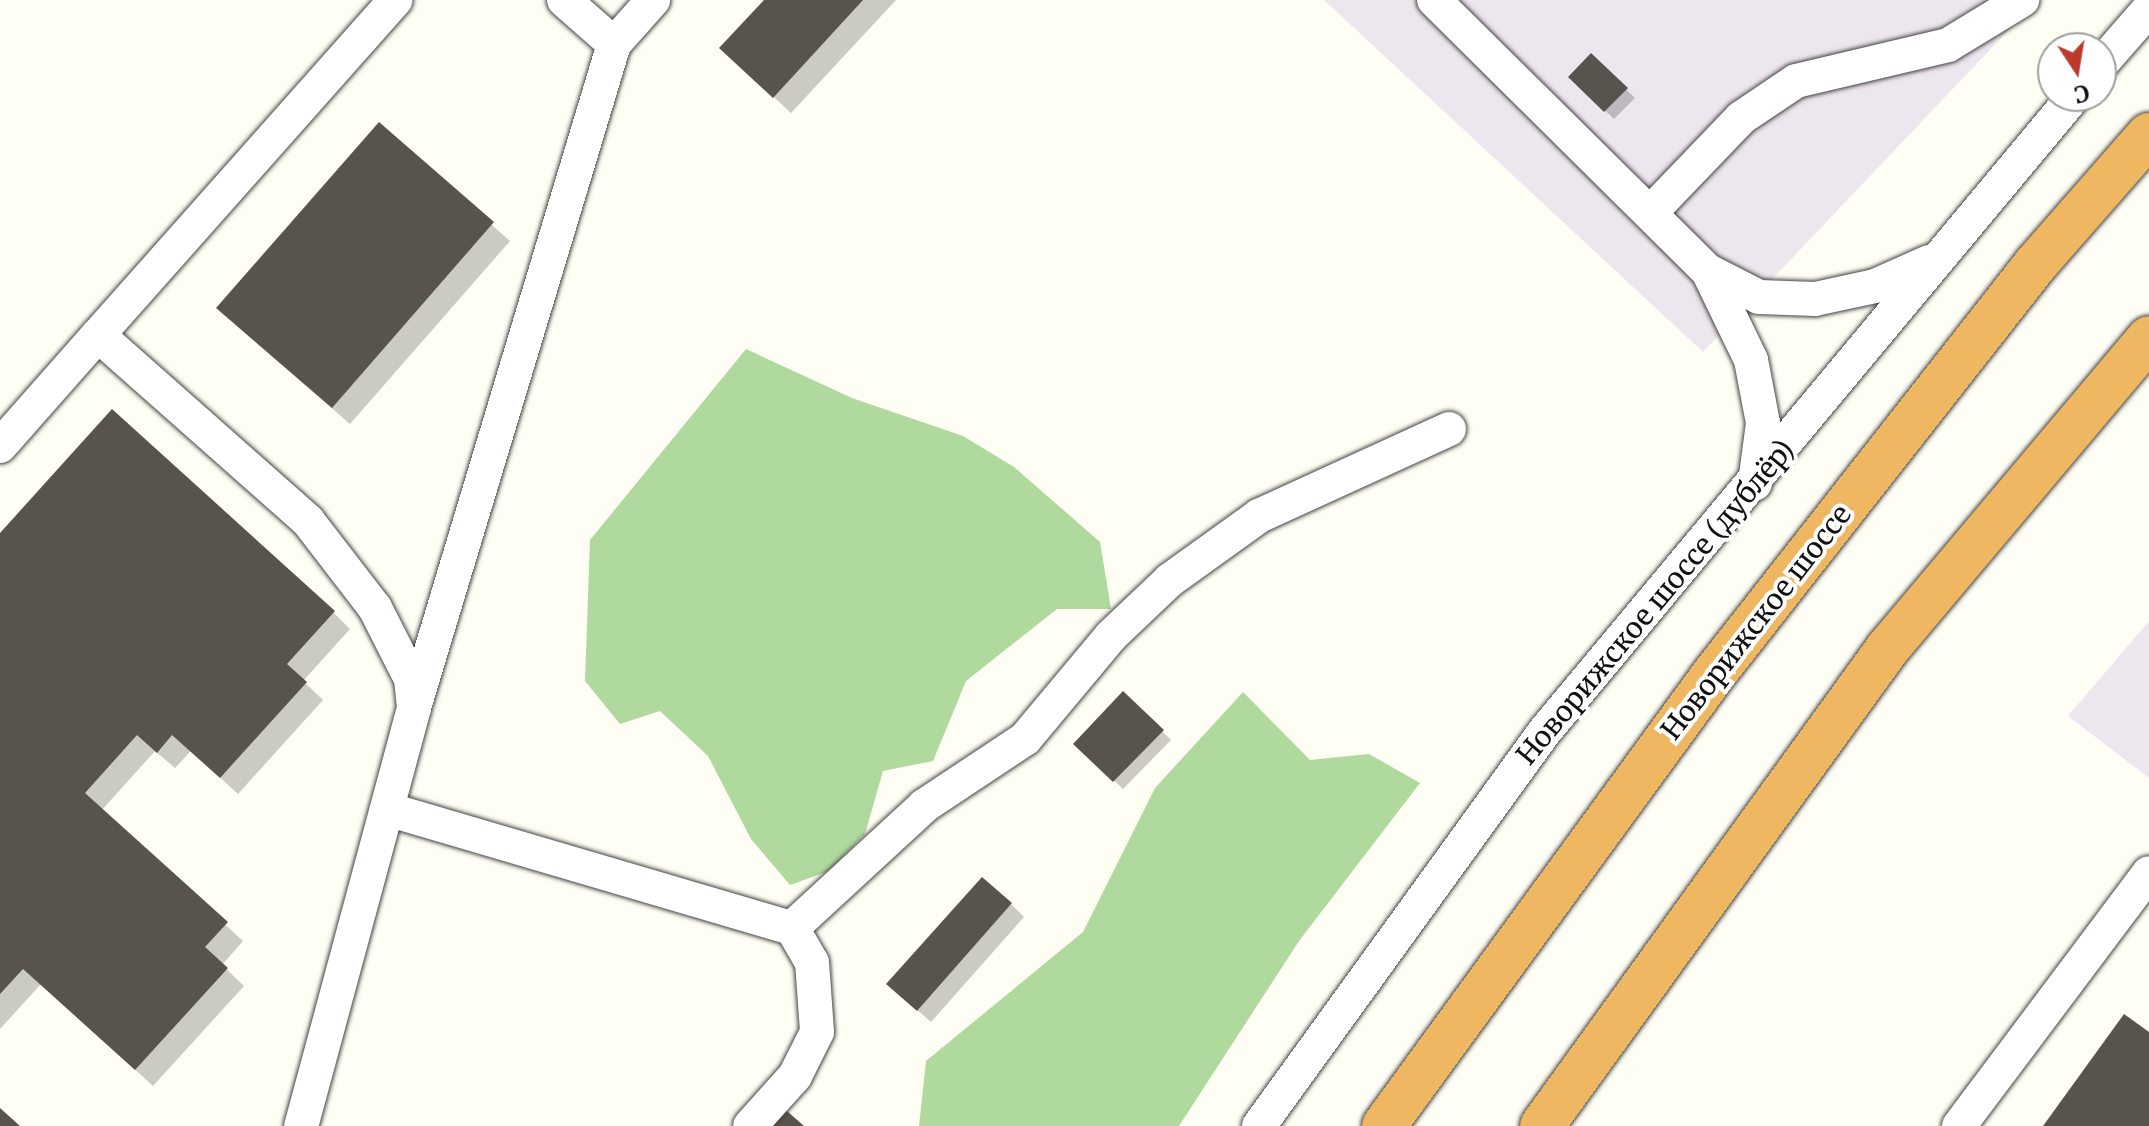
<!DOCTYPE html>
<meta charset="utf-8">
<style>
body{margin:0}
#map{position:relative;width:2149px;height:1126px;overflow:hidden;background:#fffef4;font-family:Merriweather,serif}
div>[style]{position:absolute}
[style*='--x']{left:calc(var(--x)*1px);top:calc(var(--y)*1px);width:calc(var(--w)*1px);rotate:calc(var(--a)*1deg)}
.industrial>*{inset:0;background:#eee6ee}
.forest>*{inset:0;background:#b0d99e}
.shadow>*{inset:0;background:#0003}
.building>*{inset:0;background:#59534d}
.roads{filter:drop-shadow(0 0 2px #434343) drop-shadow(0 0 2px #434343)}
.minor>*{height:34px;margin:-17px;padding:0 17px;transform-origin:17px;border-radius:17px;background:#fff}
.highway>*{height:44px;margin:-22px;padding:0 22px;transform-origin:22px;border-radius:22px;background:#efb762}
span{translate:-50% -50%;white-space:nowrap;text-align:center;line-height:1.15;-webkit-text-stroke:8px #fff;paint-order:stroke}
.street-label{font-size:28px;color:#101010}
.north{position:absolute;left:2037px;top:32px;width:80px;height:80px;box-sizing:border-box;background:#fff;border:2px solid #9f9f9f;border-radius:50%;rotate:168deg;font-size:22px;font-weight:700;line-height:32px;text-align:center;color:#101010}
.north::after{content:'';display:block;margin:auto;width:28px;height:36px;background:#bc3a2c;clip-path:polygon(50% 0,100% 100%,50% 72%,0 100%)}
</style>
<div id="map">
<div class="industrial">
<div style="clip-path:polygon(1324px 0,2037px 0,1703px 352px)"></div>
<div style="clip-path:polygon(2149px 621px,2149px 778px,2068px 716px)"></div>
</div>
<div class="forest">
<div style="clip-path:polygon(746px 349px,852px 398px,963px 436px,1014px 467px,1100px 542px,1111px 609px,1057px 609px,966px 681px,933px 761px,883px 771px,865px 834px,829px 871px,790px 885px,751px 839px,708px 756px,660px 711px,620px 724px,585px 681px,590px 540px)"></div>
<div style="clip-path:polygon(1243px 692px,1310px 760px,1369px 754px,1420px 783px,1299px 941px,1179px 1126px,919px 1126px,926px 1061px,1083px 932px,1155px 788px)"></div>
</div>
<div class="shadow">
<div style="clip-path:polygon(766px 0,896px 0,791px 113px,739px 65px)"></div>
<div style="clip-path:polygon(1591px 56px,1635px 98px,1614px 119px,1570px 77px)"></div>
<div style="clip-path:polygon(379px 125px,510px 241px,350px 424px,236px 325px)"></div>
<div style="clip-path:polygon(0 536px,333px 612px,350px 629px,303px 681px,323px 700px,238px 794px,191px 751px,175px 768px,155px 751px,101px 811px,243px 941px,222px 965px,244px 986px,153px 1086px,41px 984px,0 1029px)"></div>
<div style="clip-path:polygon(1124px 694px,1171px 740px,1123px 789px,1076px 744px)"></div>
<div style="clip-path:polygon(1011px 904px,1024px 917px,931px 1022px,902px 997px)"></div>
</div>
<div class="building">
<div style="clip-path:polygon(764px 0,863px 0,773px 98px,719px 48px)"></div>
<div style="clip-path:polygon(1591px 53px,1628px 88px,1604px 112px,1568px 77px)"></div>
<div style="clip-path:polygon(379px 122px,494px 222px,332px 408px,216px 308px)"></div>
<div style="clip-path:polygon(112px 409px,335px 611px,287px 664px,307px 682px,220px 778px,172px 735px,157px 753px,137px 735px,85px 793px,228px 922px,205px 947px,228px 968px,135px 1070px,23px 969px,0 994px,0 533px)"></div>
<div style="clip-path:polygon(1123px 691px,1164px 730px,1113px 782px,1073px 744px)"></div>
<div style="clip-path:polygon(982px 877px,1012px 903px,917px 1011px,886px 984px)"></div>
<div style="clip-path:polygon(2124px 1014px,2149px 1032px,2149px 1126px,2043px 1126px)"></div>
<div style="clip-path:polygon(779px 1104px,804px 1126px,759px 1126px)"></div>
<div style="clip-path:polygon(0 1108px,20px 1126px,0 1126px)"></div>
</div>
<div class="roads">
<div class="minor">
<div style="--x:564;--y:0;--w:67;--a:41.3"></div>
<div style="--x:614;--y:44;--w:59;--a:-48.4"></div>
<div style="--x:1434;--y:0;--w:385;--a:44.7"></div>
<div style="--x:1708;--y:271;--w:57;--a:27"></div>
<div style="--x:1759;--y:297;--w:56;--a:2"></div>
<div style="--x:1815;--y:299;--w:61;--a:-12.2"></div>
<div style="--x:1875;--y:286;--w:59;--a:-24"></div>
<div style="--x:2101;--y:64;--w:73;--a:-48.9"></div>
<div style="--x:1650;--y:213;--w:132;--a:-46.2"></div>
<div style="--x:1741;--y:118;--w:66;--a:-33.9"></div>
<div style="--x:1796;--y:81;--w:156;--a:-13.3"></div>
<div style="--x:1948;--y:45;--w:87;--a:-31.3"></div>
<div style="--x:1708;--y:271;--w:99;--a:64.2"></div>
<div style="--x:1751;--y:360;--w:64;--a:79.2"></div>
<div style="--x:1763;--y:423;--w:61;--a:97.6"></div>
<div style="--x:98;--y:335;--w:448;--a:-48.4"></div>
<div style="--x:0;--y:446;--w:148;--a:-48.6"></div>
<div style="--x:98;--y:335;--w:281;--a:41.5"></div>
<div style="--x:308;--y:521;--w:110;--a:52.4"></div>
<div style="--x:375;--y:608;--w:80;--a:63.1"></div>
<div style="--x:411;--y:679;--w:29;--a:84"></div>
<div style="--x:414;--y:708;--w:433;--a:105.1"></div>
<div style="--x:415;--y:704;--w:689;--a:-73.22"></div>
<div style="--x:387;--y:809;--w:422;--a:16.4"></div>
<div style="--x:792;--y:928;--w:39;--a:60"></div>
<div style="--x:812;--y:962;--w:70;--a:85.9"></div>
<div style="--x:817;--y:1032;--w:49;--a:116.6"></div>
<div style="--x:795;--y:1076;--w:67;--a:132"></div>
<div style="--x:792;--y:928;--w:180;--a:-42.7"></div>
<div style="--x:924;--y:806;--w:121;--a:-33.6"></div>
<div style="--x:1025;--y:739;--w:134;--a:-50.1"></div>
<div style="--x:1111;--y:636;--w:81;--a:-43.5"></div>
<div style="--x:1170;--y:580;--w:110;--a:-35.7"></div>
<div style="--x:1259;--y:516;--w:209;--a:-24.6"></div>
<div style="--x:1259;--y:1126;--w:488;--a:-54.1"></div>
<div style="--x:1545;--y:731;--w:826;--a:-50.2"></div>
<div style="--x:1959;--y:1126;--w:316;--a:-53.1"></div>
</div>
<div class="highway">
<div style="--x:1384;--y:1126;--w:560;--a:-53.87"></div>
<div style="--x:1714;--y:674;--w:520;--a:-51.87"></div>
<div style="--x:2035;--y:265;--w:173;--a:-48.8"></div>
<div style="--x:1542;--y:1126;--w:590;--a:-54.1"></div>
<div style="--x:1888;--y:648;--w:405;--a:-49.9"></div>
</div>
</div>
<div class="street-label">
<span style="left:1655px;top:602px;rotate:-50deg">Новорижское шоссе (дублёр)</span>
<span style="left:1756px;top:622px;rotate:-52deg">Новорижское шоссе</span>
</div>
<div class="north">С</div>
</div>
